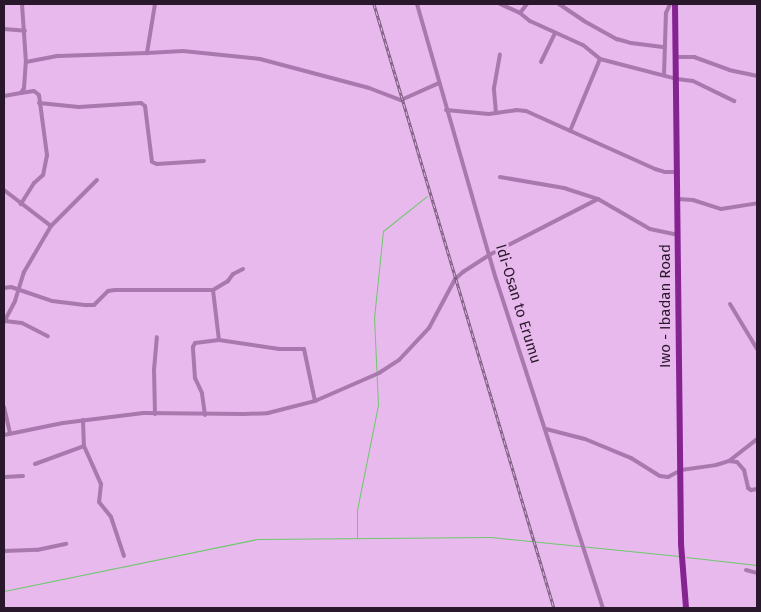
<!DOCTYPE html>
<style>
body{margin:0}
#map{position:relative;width:761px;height:612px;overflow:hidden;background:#e8b9ed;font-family:"Fira Sans",sans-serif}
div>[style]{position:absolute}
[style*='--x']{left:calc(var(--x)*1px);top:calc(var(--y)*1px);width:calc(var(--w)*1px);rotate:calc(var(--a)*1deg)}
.stream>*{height:1px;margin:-0.5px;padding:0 0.5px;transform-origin:0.5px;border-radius:0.5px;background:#6ec86b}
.minor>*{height:4px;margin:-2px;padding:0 2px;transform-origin:2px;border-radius:2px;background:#a978ae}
.primary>*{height:6px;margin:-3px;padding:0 3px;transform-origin:3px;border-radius:3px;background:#852491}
.rail>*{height:3px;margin-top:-1.5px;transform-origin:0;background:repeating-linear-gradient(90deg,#e8b9ed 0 4px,#7b5d7e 0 8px);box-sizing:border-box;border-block:1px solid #7b5d7e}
span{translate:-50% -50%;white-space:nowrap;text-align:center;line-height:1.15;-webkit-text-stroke:4.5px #e8b9ed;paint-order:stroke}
.street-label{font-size:15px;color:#29182b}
.frame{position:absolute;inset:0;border:5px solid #29182b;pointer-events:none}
</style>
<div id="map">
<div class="stream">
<div style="--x:357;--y:537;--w:27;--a:-90"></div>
<div style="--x:357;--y:510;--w:107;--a:-78.7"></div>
<div style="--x:378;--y:405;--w:87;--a:-92.6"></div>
<div style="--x:374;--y:318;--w:87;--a:-84.1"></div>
<div style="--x:383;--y:231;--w:56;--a:-38.5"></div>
<div style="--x:686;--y:557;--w:71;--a:6.4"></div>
<div style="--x:4;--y:591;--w:259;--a:-11.6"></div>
<div style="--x:258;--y:539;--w:233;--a:-0.5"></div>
<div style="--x:491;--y:537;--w:189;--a:5.8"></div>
</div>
<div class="minor">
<div style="--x:22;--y:4;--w:58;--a:86.1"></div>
<div style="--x:155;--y:4;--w:50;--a:99.3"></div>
<div style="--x:147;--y:53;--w:36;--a:-3"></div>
<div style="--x:183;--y:51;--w:77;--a:5.9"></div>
<div style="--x:260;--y:59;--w:113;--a:14.9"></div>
<div style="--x:369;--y:88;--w:34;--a:21"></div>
<div style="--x:401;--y:100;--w:42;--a:-24.1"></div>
<div style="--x:417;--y:4;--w:286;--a:74"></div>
<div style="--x:496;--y:279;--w:346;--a:72"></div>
<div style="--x:500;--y:4;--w:22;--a:24"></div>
<div style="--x:520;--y:13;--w:11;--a:-52"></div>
<div style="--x:559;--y:4;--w:30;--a:34"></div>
<div style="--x:584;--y:21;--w:38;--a:29"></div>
<div style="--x:617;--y:39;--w:15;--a:16"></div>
<div style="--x:631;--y:43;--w:34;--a:7"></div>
<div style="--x:520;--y:13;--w:13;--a:39"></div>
<div style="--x:530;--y:21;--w:58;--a:24.4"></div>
<div style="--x:583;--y:45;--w:22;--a:39"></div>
<div style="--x:600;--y:59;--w:80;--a:14.6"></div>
<div style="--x:677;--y:79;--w:16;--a:7"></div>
<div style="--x:693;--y:81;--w:46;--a:26"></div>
<div style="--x:4;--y:29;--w:21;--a:5"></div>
<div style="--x:676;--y:57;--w:18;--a:0"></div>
<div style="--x:694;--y:57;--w:37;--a:20"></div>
<div style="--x:729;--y:70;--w:29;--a:12"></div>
<div style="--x:541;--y:62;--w:32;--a:-64"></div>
<div style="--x:664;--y:75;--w:62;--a:-88.2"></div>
<div style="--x:666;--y:13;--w:10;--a:-66"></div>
<div style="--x:21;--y:93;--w:13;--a:-9"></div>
<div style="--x:34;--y:91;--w:6;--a:39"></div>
<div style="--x:39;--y:95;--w:61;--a:82.4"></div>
<div style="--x:47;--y:155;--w:20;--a:101"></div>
<div style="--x:43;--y:175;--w:12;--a:138"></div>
<div style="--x:34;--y:183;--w:25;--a:122"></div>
<div style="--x:4;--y:96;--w:17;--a:-10"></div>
<div style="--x:21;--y:93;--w:6;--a:-59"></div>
<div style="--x:24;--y:88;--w:26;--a:-86"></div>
<div style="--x:26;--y:62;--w:33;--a:-11"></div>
<div style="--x:58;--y:56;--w:89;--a:-1.9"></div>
<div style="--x:39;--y:103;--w:40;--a:5.7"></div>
<div style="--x:79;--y:107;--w:62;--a:-3.7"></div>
<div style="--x:141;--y:103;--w:5;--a:37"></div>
<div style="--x:145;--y:106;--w:56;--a:82.9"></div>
<div style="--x:152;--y:162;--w:5;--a:22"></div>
<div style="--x:157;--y:164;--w:47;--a:-3.7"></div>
<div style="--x:446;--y:110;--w:43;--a:5.3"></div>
<div style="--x:489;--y:114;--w:27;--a:-8"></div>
<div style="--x:516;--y:110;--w:10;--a:6"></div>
<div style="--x:526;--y:111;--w:141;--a:24.2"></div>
<div style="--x:655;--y:169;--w:10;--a:17"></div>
<div style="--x:665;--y:172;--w:13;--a:0"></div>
<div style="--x:496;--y:113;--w:25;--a:-95"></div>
<div style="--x:494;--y:88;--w:34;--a:-80"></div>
<div style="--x:570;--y:131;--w:78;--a:-67.4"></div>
<div style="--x:500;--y:177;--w:65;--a:9.8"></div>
<div style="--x:564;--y:188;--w:36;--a:18"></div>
<div style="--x:4;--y:190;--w:59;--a:37.5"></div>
<div style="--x:678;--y:199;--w:15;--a:4"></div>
<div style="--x:693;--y:200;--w:29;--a:18"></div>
<div style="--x:721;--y:209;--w:36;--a:-9"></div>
<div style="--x:243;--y:269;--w:11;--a:153"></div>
<div style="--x:233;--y:274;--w:9;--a:126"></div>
<div style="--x:228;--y:281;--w:17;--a:149"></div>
<div style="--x:213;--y:290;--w:50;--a:83.2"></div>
<div style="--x:219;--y:340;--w:61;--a:8.5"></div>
<div style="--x:279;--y:349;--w:25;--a:0"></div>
<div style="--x:304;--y:349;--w:53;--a:78.1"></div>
<div style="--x:4;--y:288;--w:7;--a:-8"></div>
<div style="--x:11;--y:287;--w:43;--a:18.9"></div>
<div style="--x:52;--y:301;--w:35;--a:7"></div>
<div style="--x:87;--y:305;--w:7;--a:0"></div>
<div style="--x:94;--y:305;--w:20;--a:-45"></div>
<div style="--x:108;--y:291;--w:7;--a:-8"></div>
<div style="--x:115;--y:290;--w:98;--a:0"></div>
<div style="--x:730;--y:304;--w:52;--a:59"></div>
<div style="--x:5;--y:321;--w:17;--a:7"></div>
<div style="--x:22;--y:323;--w:29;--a:27"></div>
<div style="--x:4;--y:322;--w:24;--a:-62"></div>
<div style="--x:15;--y:301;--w:30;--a:-73"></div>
<div style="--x:24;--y:272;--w:53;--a:-59.6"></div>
<div style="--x:51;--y:226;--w:65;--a:-45"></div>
<div style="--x:4;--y:407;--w:27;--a:77"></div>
<div style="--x:155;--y:414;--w:44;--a:-91.3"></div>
<div style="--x:154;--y:370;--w:33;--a:-85"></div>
<div style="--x:205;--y:415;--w:22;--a:-98"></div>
<div style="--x:202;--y:393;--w:17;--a:-115"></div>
<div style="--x:195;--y:378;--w:31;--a:-94"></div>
<div style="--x:193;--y:347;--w:4;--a:-63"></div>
<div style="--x:195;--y:343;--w:24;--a:-7"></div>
<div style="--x:83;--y:420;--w:26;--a:88"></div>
<div style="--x:84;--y:446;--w:42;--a:65.9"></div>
<div style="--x:101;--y:484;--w:18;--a:96"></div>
<div style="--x:99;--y:502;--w:19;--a:51"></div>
<div style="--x:111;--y:517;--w:41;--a:71.6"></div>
<div style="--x:546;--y:429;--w:40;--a:14.4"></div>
<div style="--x:585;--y:439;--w:50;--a:22.4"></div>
<div style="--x:631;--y:458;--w:34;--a:32"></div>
<div style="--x:660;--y:476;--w:8;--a:7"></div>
<div style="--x:668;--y:477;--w:15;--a:-28"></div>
<div style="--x:681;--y:470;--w:35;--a:-8"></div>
<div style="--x:716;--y:465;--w:14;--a:-17"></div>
<div style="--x:729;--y:461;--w:36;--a:-38"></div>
<div style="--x:4;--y:435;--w:60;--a:-11.5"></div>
<div style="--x:63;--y:423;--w:81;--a:-7.1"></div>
<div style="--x:143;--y:413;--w:101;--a:0.6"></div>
<div style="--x:244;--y:414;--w:24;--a:-2"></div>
<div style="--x:268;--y:413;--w:49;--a:-14.3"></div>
<div style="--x:315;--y:401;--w:70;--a:-23.6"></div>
<div style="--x:379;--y:373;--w:24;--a:-33"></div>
<div style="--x:399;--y:360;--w:44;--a:-46.8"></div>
<div style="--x:429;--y:328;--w:55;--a:-62"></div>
<div style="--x:455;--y:279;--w:11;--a:-41"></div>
<div style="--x:463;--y:272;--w:33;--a:-33"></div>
<div style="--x:491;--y:254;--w:120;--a:-27.2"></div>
<div style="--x:598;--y:199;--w:60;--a:30"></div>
<div style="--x:650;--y:229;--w:29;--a:12"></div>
<div style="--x:729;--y:461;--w:8;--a:7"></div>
<div style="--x:737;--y:462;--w:11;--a:49"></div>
<div style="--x:744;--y:470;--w:18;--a:77"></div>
<div style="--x:748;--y:488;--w:4;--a:34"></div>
<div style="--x:751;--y:490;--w:6;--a:-9"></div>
<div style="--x:35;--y:464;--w:52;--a:-20.2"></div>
<div style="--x:4;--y:477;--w:19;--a:-3"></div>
<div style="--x:4;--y:551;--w:33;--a:-2"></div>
<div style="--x:37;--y:550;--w:30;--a:-12"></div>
<div style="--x:746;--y:570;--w:11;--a:15"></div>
</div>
<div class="primary">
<div style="--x:675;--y:4;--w:540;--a:89.36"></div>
<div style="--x:681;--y:544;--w:64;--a:85.5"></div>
</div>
<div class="rail">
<div style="--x:374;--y:4;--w:630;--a:73.41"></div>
</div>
<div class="street-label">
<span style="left:518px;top:304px;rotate:73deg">Idi-Osan to Erumu</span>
<span style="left:666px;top:306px;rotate:-90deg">Iwo - Ibadan Road</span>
</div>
<div class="frame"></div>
</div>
